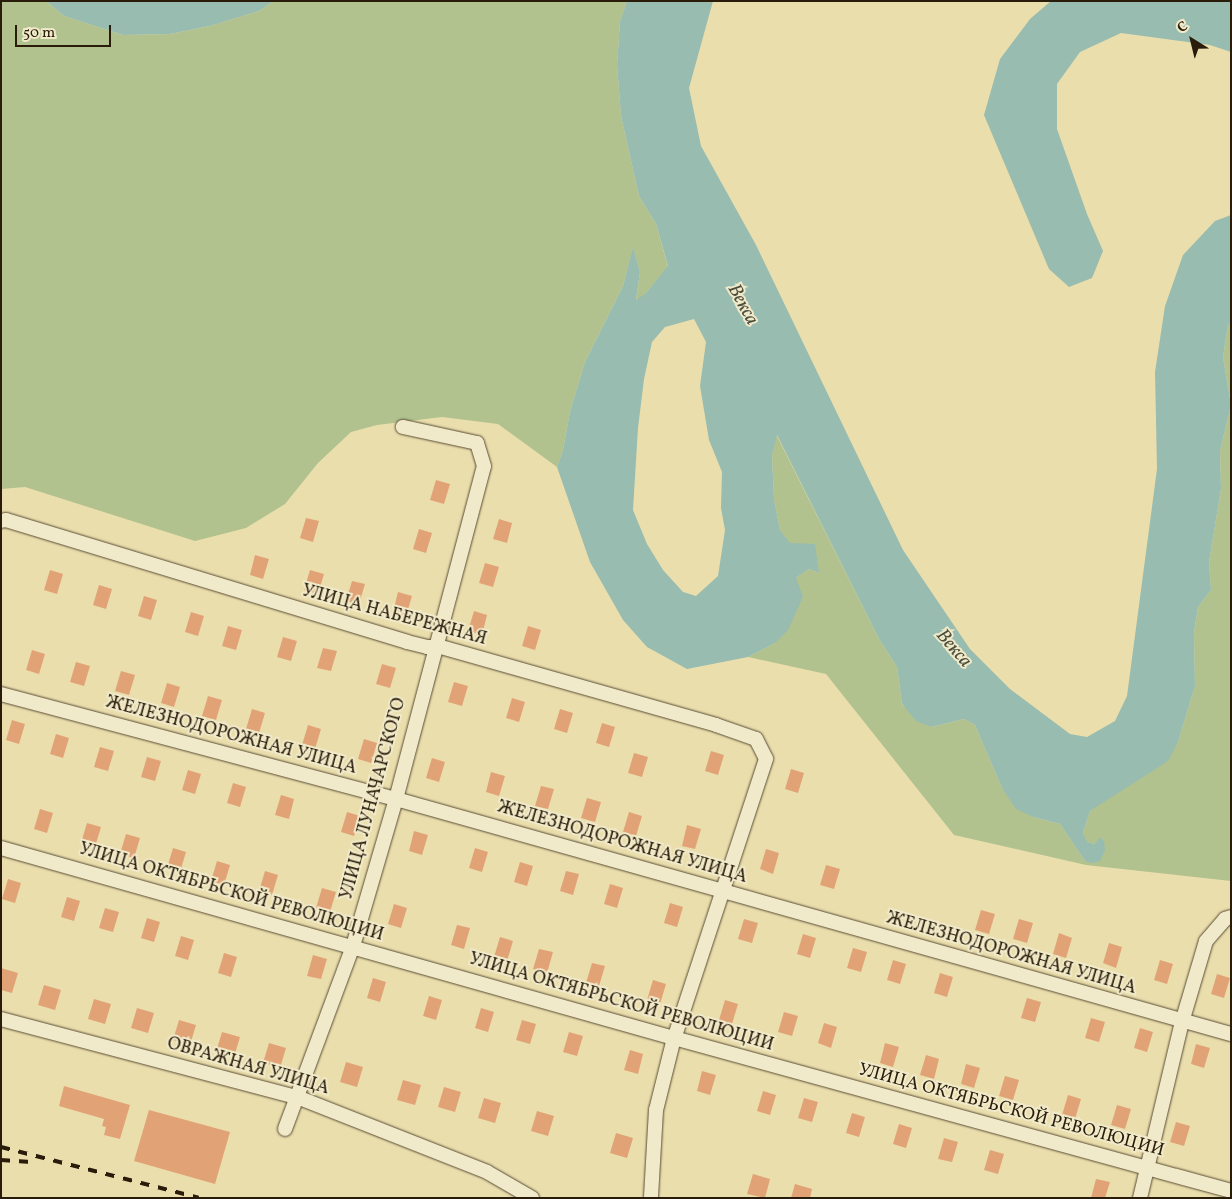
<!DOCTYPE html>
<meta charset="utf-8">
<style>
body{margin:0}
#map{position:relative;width:1232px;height:1199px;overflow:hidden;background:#eadead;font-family:Vollkorn,serif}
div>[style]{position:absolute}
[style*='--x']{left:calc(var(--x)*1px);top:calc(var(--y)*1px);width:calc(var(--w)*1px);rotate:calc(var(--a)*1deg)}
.green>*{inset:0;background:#b1c28f}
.water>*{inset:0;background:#98bcaf}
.building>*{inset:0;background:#e1a376}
.roads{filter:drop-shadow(0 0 1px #594c33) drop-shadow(0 0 1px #594c33)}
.minor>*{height:14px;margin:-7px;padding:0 7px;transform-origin:7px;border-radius:7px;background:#f1eaca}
.rail>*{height:4px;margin-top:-2px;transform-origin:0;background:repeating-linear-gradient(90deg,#291c0a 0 9px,transparent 0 18px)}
span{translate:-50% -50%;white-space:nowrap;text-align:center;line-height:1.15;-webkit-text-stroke:4px #f1eaca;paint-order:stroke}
.street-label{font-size:18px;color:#291c0a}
.water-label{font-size:19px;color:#4a4c3c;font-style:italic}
.frame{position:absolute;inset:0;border:2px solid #291c0a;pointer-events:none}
.north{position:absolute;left:1167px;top:15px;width:50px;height:50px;-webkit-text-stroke:4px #f1eaca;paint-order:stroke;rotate:324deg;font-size:14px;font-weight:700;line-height:20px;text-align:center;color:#291c0a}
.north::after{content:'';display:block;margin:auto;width:18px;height:22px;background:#291c0a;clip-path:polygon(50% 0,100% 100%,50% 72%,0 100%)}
.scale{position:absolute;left:15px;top:25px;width:96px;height:22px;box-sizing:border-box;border:2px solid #291c0a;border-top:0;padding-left:6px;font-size:15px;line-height:18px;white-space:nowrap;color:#291c0a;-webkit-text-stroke:4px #f1eaca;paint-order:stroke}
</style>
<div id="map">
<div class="green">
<div style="clip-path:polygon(1px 1px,46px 1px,64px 16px,123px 35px,170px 34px,210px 26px,259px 11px,274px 1px,627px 1px,620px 21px,617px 65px,621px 116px,639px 196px,656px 224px,668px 267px,646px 293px,636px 301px,640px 272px,633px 248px,623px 286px,585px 362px,570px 411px,563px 450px,557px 467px,498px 424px,442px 417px,377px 425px,351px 432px,318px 463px,285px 504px,246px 528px,195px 541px,25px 487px,1px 489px)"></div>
<div style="clip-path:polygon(1231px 323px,1231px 881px,1086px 865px,954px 835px,826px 674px,748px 657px,775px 643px,796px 578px,809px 569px,819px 573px,789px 543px,780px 530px,774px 499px,772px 455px,776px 434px,879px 639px,897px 667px,902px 705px,932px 727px,964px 719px,975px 725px,1002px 788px,1033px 817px,1060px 824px,1085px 861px,1095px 844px,1086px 842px,1083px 833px,1090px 811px,1178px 742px,1195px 686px,1194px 632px,1198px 607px,1211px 590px,1209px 562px,1221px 489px,1220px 451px,1231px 405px,1223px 357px,1228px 325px)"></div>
</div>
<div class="water">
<div style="clip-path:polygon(46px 1px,274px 1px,259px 11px,210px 26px,170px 34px,123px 35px,64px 16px)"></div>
<div style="clip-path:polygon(evenodd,627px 1px,713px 1px,689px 88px,701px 146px,756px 245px,903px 550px,970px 649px,1010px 689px,1070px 734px,1087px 737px,1115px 721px,1127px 696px,1157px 469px,1155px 372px,1165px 306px,1183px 255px,1215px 221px,1231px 215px,1231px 323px,1228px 325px,1223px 357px,1231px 405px,1220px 451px,1221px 489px,1209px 562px,1211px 590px,1198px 607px,1194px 632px,1195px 686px,1178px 742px,1168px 761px,1090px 811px,1083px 833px,1087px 842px,1095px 844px,1100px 837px,1104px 841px,1105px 850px,1100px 861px,1093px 863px,1085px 861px,1060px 824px,1033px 817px,1016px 809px,1002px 788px,975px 725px,964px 719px,932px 727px,916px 721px,902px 704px,897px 667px,879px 639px,777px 435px,772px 455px,774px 499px,780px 530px,790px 543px,815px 544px,819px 573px,809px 569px,796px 578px,803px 597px,788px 630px,775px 643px,748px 657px,687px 669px,647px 647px,623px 620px,590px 562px,557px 467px,563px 450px,570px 411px,585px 362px,623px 286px,633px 247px,640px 272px,636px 300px,646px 293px,668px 266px,656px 224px,639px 196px,621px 116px,617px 65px,620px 21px,627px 1px,694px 319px,706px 342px,700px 386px,709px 440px,722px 472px,721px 508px,725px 530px,718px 576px,696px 596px,683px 592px,663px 570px,647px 544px,633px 510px,638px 428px,644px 379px,652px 342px,665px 327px,694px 319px)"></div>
<div style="clip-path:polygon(1051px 1px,1231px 1px,1231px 52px,1210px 45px,1121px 33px,1080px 52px,1057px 84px,1057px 129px,1087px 214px,1103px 251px,1092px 278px,1069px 287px,1049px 269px,984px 115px,1000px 59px,1030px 19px)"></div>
</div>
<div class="building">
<div style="clip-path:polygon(436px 480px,450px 484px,444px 504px,430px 500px)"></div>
<div style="clip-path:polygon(306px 518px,319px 521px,313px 542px,300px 538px)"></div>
<div style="clip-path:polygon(499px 519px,512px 523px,507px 543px,493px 539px)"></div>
<div style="clip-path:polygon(419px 529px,432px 533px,426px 553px,413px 549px)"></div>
<div style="clip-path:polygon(255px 555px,269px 559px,263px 579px,250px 575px)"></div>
<div style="clip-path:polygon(485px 563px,499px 567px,493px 587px,479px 583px)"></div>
<div style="clip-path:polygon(50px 570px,63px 574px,57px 594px,44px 590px)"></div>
<div style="clip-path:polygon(310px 570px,324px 574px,318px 594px,304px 590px)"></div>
<div style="clip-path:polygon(352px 581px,365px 584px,359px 604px,346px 601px)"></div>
<div style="clip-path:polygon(99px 585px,112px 589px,106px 609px,93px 605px)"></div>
<div style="clip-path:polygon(398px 592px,412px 596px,406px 616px,393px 612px)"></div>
<div style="clip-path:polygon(144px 596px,157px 600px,151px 620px,138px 616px)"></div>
<div style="clip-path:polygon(474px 611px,487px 615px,482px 635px,468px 631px)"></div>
<div style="clip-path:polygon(191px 612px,204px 616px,198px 636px,185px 632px)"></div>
<div style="clip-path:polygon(228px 626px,242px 630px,236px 650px,222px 646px)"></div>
<div style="clip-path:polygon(528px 626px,541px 630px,535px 650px,522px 646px)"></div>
<div style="clip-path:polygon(283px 637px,297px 641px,291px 661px,277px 657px)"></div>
<div style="clip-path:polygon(323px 648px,337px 651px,331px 671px,317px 668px)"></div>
<div style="clip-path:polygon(32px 650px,45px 654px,39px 674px,26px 670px)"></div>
<div style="clip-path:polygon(76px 662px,90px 666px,84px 686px,70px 682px)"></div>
<div style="clip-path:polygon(382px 664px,396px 668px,390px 688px,376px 684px)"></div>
<div style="clip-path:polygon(121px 671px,135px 675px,129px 695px,115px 691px)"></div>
<div style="clip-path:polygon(454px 682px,468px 686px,462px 706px,448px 702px)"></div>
<div style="clip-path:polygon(167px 683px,180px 687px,174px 707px,161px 703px)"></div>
<div style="clip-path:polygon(208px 696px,222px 700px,216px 720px,202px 716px)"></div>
<div style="clip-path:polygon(512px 698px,525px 702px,519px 722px,506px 718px)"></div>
<div style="clip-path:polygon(252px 709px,265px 713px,259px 733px,246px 729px)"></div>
<div style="clip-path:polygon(560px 709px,573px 713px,567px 733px,554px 729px)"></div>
<div style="clip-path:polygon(12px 720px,25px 724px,19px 744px,6px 740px)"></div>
<div style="clip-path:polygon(602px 723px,615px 727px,609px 747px,596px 743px)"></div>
<div style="clip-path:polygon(308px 725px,321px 729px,315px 749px,302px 745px)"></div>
<div style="clip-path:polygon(56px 734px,69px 738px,63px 758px,50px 754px)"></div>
<div style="clip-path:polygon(364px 739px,377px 743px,371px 763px,358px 759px)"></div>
<div style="clip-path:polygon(100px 747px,114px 751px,108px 771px,94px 767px)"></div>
<div style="clip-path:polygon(711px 751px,724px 755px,718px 775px,705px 771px)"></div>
<div style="clip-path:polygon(634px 753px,648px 757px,642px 777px,628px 773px)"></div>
<div style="clip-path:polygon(147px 757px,161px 761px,155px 781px,141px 777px)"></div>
<div style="clip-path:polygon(432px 758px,445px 762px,439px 782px,426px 778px)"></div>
<div style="clip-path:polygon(791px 769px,804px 773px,798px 793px,785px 789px)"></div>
<div style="clip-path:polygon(188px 770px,201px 774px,195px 794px,182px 790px)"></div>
<div style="clip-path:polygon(491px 772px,505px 776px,499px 796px,486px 792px)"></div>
<div style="clip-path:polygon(233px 783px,246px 787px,240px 807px,227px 803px)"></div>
<div style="clip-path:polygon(541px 786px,554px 789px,548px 809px,535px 806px)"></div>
<div style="clip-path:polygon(281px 795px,294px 799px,289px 819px,275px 815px)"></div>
<div style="clip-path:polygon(587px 798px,601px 802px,595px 822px,581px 818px)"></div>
<div style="clip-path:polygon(40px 809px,53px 813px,47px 833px,34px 829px)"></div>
<div style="clip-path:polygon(347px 812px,360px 816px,354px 836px,341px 832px)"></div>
<div style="clip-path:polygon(629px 812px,642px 816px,636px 836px,623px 832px)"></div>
<div style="clip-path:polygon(87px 823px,101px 827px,95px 847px,81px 843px)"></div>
<div style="clip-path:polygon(687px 825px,701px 829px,695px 849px,682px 846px)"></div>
<div style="clip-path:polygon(414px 831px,428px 835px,422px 855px,409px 851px)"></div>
<div style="clip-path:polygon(126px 834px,140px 838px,134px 858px,120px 854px)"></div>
<div style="clip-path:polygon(173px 848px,186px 852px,180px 872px,167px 868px)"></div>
<div style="clip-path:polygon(475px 848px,488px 852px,482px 872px,469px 868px)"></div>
<div style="clip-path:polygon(766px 849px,779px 853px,773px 874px,760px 869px)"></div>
<div style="clip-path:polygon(217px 861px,230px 865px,224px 885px,211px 881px)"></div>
<div style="clip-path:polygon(520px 862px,533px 866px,527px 886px,514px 882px)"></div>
<div style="clip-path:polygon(826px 865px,840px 869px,834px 889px,820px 885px)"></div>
<div style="clip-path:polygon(265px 871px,278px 875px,272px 895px,259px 891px)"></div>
<div style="clip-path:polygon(566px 871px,579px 874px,573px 895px,560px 891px)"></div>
<div style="clip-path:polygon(8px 879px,21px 883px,15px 903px,2px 899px)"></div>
<div style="clip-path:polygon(610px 884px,623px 888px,617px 908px,604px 904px)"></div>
<div style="clip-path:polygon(322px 888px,336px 892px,330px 912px,316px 908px)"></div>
<div style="clip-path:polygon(67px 897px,80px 901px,74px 921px,61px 917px)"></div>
<div style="clip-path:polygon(670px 903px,683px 907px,677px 927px,664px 923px)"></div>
<div style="clip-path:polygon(394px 904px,407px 908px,401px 928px,388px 924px)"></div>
<div style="clip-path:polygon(105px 908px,119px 912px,113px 932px,99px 928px)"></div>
<div style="clip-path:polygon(981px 910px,995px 914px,989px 934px,975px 930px)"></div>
<div style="clip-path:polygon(147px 918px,160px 922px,154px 942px,141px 938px)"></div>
<div style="clip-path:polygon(744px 919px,758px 923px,752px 943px,738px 939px)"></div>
<div style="clip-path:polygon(1019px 919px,1033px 923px,1027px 943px,1013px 939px)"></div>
<div style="clip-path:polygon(457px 925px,470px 928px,464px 949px,451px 945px)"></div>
<div style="clip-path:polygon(1059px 933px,1072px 938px,1066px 958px,1053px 954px)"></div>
<div style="clip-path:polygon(803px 934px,816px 938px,810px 958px,797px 954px)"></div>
<div style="clip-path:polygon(181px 936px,194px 940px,188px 960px,175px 956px)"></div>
<div style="clip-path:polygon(500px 937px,513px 941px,507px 961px,494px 957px)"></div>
<div style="clip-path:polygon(1109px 943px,1122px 947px,1116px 968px,1103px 963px)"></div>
<div style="clip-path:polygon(853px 948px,867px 952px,861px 972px,847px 968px)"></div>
<div style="clip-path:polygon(539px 949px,553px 952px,547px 973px,533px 969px)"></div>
<div style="clip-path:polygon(224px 953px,237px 957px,231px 977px,218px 973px)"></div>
<div style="clip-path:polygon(313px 955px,327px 959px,321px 979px,307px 976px)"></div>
<div style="clip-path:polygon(893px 960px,906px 964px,900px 984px,887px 980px)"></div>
<div style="clip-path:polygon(1160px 960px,1173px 964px,1167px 984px,1154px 980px)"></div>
<div style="clip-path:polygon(592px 963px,605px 966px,599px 986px,586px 983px)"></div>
<div style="clip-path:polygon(1px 968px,18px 973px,12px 993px,1px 990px)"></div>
<div style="clip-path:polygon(940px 973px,953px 977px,947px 997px,934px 993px)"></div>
<div style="clip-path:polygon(1217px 974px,1230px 978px,1224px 998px,1211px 994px)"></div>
<div style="clip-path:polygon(373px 978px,386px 982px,380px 1002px,367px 998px)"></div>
<div style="clip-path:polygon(653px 980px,666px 984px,660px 1004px,647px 1000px)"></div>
<div style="clip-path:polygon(44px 985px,61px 990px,55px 1010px,38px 1005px)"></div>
<div style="clip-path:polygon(429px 996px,442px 1000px,436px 1020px,423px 1016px)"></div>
<div style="clip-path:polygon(1027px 998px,1041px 1002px,1035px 1022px,1021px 1018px)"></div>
<div style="clip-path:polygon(94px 999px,111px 1004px,105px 1024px,88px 1019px)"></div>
<div style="clip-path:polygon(725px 1000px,738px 1004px,732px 1024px,719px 1020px)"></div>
<div style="clip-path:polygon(137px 1008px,154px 1013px,148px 1033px,131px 1028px)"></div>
<div style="clip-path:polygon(481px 1008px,494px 1012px,488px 1032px,475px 1028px)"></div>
<div style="clip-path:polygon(784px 1012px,798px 1016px,792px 1036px,778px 1032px)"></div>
<div style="clip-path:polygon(1091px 1018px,1105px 1022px,1099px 1042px,1085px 1038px)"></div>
<div style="clip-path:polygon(179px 1020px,196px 1025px,190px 1045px,173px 1040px)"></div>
<div style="clip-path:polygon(522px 1020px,536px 1024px,530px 1044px,516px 1040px)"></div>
<div style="clip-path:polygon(824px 1023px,837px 1027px,831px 1048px,818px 1043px)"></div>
<div style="clip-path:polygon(1140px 1028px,1153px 1032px,1147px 1052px,1134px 1048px)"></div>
<div style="clip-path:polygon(222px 1032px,240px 1037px,234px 1057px,216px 1052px)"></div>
<div style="clip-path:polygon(569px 1032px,583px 1036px,577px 1056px,563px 1052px)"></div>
<div style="clip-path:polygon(269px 1043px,286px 1048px,280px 1068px,263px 1063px)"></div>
<div style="clip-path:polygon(885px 1043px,899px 1047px,893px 1067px,880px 1063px)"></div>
<div style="clip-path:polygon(1196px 1044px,1210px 1048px,1204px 1068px,1191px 1064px)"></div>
<div style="clip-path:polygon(630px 1050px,643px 1054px,638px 1074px,624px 1070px)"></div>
<div style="clip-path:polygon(926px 1055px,939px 1059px,934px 1079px,920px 1075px)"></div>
<div style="clip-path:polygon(346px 1062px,363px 1067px,357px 1087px,340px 1082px)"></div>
<div style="clip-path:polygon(966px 1064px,980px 1068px,974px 1088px,961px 1084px)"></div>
<div style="clip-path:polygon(702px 1071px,716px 1075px,710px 1095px,697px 1091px)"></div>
<div style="clip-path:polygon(1005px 1076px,1019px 1080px,1013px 1100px,999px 1096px)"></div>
<div style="clip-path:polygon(403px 1080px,421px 1085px,415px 1105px,397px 1100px)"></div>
<div style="clip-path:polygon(64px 1086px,130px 1105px,120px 1139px,104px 1135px,106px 1127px,102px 1126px,104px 1119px,59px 1106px)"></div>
<div style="clip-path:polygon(444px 1087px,461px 1092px,455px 1112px,438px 1107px)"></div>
<div style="clip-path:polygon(763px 1091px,776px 1095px,770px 1115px,757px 1111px)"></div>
<div style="clip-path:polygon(1068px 1095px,1081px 1099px,1075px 1119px,1062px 1115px)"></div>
<div style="clip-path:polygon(484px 1098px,501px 1103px,495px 1123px,478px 1118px)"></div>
<div style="clip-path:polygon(804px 1098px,818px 1102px,812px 1122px,798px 1118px)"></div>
<div style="clip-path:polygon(1117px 1105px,1131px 1109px,1125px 1129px,1111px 1125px)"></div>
<div style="clip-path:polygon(149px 1110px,230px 1132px,215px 1184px,134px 1161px)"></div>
<div style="clip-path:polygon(537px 1111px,554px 1116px,548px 1136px,531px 1131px)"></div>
<div style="clip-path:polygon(852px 1113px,865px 1117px,859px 1137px,846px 1133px)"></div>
<div style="clip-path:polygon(1176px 1122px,1190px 1126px,1184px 1146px,1170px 1142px)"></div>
<div style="clip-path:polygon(899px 1124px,912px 1128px,906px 1148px,893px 1144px)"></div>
<div style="clip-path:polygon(616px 1133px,633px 1138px,627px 1158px,610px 1153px)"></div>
<div style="clip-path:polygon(944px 1138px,958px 1142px,952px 1162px,938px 1159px)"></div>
<div style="clip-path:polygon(990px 1150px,1004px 1154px,998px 1174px,984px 1170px)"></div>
<div style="clip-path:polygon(753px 1174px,770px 1179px,765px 1198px,747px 1194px)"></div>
<div style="clip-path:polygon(1096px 1179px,1110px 1182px,1105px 1198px,1091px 1198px)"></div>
<div style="clip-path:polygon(795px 1184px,812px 1189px,810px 1198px,791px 1198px)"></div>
</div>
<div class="roads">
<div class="minor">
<div style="--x:1;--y:521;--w:5;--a:-11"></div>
<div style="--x:6;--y:520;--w:419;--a:16.9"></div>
<div style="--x:407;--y:642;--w:21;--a:14"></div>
<div style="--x:427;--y:647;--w:14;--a:0"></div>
<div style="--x:441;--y:647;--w:286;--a:15.8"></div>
<div style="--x:716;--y:725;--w:42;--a:19.3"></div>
<div style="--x:756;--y:739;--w:22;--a:63"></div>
<div style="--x:766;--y:759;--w:294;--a:108.2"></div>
<div style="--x:674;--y:1038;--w:74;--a:104"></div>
<div style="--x:656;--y:1110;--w:88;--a:93.3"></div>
<div style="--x:1;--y:694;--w:409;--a:14.9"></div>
<div style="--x:396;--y:799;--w:867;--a:15.72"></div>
<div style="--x:1;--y:848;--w:699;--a:15.77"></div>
<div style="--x:674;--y:1038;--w:578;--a:15.36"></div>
<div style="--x:1;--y:1019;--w:306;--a:14.8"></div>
<div style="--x:297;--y:1097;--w:204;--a:21.5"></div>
<div style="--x:487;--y:1172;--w:52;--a:30"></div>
<div style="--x:285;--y:1129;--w:195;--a:-69.6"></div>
<div style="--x:353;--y:946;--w:153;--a:-73.7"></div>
<div style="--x:396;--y:799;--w:344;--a:-75.2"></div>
<div style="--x:484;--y:466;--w:24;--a:-107"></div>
<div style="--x:477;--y:443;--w:76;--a:-167.8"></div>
<div style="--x:1140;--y:1198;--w:181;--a:-76.6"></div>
<div style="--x:1182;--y:1022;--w:84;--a:-73.5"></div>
<div style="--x:1206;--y:941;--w:29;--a:-49"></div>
<div style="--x:1225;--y:919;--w:6;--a:-18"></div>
</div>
</div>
<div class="rail">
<div style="--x:1;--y:1147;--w:204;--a:14.4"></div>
<div style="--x:1;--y:1160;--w:30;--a:4"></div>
</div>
<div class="street-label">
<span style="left:394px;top:616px;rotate:15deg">УЛИЦА НАБЕРЕЖНАЯ</span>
<span style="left:231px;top:736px;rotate:15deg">ЖЕЛЕЗНОДОРОЖНАЯ УЛИЦА</span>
<span style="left:374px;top:799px;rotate:-75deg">УЛИЦА ЛУНАЧАРСКОГО</span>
<span style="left:622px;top:843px;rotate:16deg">ЖЕЛЕЗНОДОРОЖНАЯ УЛИЦА</span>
<span style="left:231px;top:893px;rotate:16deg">УЛИЦА ОКТЯБРЬСКОЙ РЕВОЛЮЦИИ</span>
<span style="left:1011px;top:954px;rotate:16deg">ЖЕЛЕЗНОДОРОЖНАЯ УЛИЦА</span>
<span style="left:621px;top:1003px;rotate:16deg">УЛИЦА ОКТЯБРЬСКОЙ РЕВОЛЮЦИИ</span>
<span style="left:248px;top:1067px;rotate:16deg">ОВРАЖНАЯ УЛИЦА</span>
<span style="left:1011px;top:1111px;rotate:15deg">УЛИЦА ОКТЯБРЬСКОЙ РЕВОЛЮЦИИ</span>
</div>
<div class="water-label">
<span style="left:742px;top:305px;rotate:61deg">Векса</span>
<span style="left:953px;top:649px;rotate:49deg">Векса</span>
</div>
<div class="frame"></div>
<div class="north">С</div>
<div class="scale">50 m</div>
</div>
